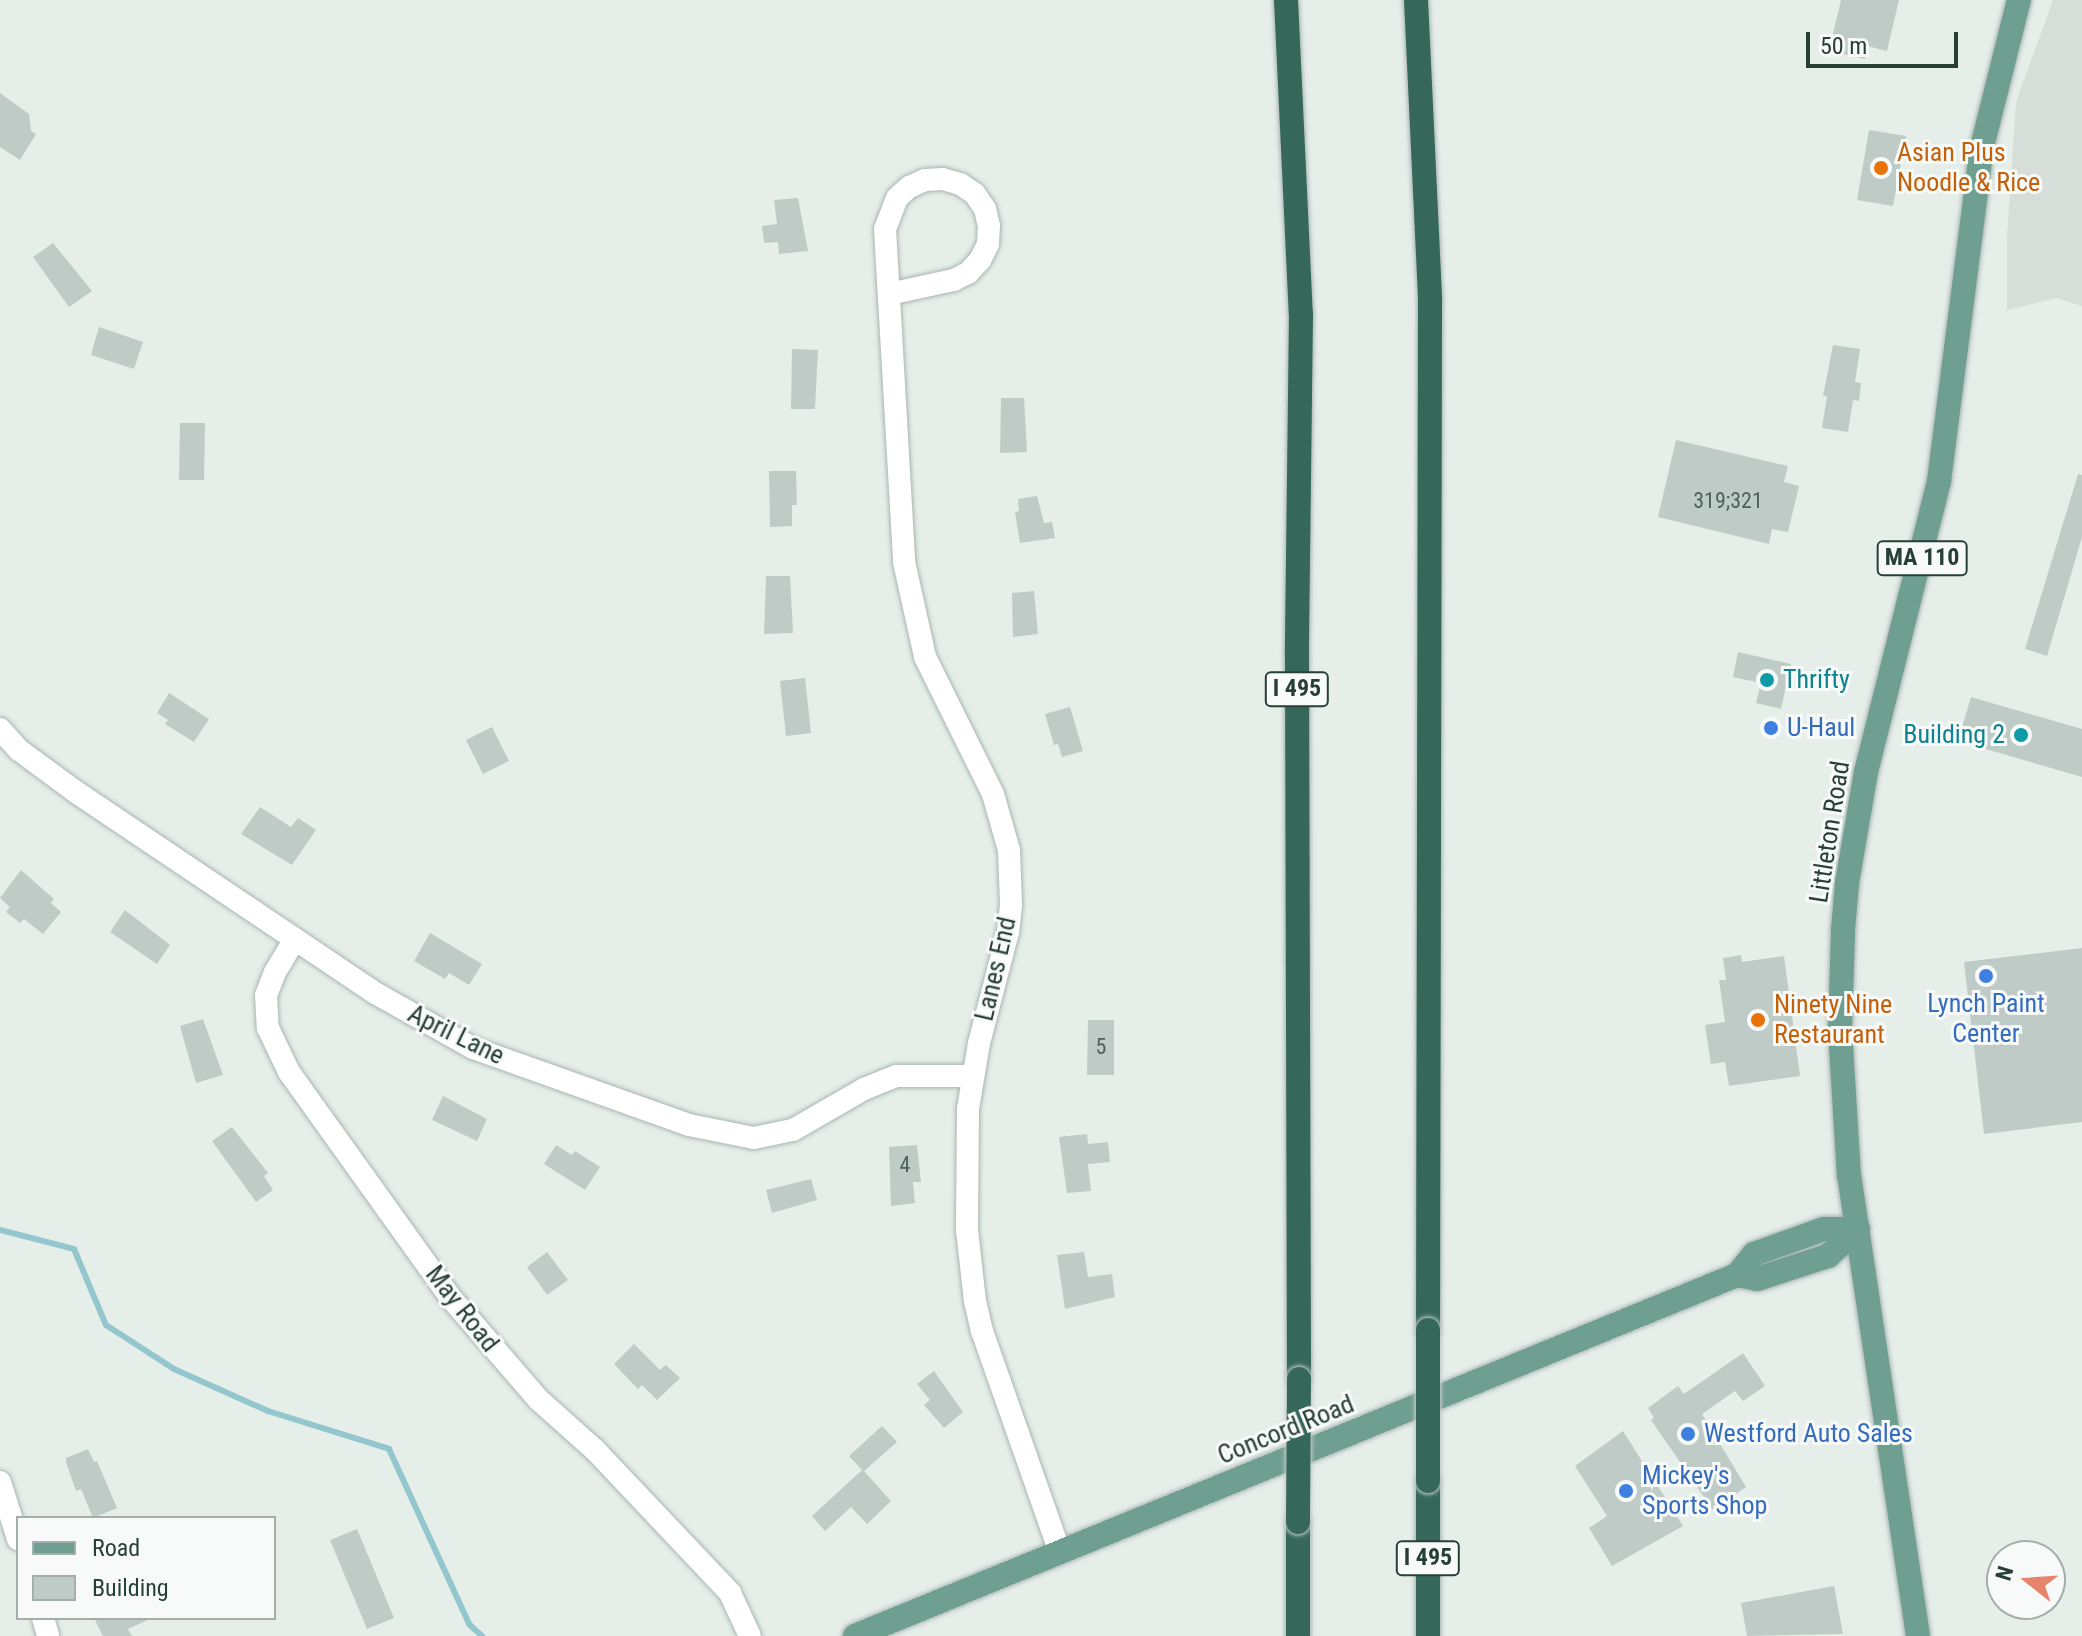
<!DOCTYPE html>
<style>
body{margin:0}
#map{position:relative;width:2082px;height:1636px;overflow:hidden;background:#e6eeea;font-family:"Roboto Condensed",sans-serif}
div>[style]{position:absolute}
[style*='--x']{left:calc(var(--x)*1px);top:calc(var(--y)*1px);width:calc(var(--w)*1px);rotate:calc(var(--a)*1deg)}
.built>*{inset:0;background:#d5ded9}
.stream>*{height:6px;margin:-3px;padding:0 3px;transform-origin:3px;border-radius:3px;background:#94c7cd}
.building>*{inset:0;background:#bfcbc6}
.roads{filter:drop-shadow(0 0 2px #a9b6b1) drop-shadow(0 0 2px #a9b6b1)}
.minor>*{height:22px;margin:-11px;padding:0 11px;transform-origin:11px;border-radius:11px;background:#fff}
.major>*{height:24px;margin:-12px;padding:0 12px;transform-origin:12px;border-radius:12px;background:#6f9f90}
.highway>*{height:24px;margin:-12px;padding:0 12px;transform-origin:12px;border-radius:12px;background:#35685b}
.bridges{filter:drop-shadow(0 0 2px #c3c9c7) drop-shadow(0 0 2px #c3c9c7)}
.highway-bridge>*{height:24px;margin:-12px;padding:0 12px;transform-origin:12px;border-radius:12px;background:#35685b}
.dots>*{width:22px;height:22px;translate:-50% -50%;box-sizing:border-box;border:4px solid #f7faf8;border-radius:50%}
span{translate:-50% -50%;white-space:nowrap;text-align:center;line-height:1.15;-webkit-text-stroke:6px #f7faf8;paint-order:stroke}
.number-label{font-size:22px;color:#4d625b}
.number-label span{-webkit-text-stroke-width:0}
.shield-label span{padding:2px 6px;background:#f7faf8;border:2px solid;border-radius:6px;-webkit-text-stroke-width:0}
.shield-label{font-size:24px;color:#273f37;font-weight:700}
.food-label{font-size:26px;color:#c56008}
.left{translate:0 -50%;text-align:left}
.culture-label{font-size:26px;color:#0d838f}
.right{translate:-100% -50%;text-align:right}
.shop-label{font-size:26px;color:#366cbe}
.street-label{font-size:26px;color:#273f37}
.legend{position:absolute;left:16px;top:1516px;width:260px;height:104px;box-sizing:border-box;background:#f7faf8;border:2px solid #a4afab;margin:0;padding:10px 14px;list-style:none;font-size:24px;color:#273f37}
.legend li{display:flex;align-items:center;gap:16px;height:40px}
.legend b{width:40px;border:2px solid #a4afab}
.north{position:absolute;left:1986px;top:1540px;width:80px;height:80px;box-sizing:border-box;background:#f7faf8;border:2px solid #a4afab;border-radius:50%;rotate:287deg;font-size:22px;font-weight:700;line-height:32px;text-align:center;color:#273f37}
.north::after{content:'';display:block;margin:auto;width:28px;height:36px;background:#e6846d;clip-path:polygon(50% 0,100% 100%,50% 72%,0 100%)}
.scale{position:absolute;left:1806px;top:32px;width:152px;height:36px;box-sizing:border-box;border:4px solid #273f37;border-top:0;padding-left:10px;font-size:24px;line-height:28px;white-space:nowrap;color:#273f37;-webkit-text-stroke:6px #f7faf8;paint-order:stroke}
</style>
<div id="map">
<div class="built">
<div style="clip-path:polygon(2053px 0,2082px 0,2082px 306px,2057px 298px,2007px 310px,2007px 237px,2016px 102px)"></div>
</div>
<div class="stream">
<div style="--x:0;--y:1230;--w:76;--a:14.4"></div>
<div style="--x:74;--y:1249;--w:82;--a:67.2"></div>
<div style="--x:106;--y:1325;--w:81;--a:32.9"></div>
<div style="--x:174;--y:1369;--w:103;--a:24.1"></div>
<div style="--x:268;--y:1411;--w:127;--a:17.4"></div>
<div style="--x:389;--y:1449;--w:192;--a:65.4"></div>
<div style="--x:469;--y:1624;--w:18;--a:43"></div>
</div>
<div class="building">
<div style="clip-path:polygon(1841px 0,1899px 0,1887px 51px,1867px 46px,1865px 59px,1829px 51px)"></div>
<div style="clip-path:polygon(0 93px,29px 114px,31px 131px,36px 134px,20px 160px,0 147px)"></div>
<div style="clip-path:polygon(1869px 130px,1906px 136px,1893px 206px,1857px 200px)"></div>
<div style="clip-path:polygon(798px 198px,808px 251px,779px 254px,778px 242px,764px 243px,762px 226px,777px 224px,774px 200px)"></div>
<div style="clip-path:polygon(53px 243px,92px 291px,69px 307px,33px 257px)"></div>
<div style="clip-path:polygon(99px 327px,143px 342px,134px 369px,91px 355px)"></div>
<div style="clip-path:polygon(1833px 345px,1860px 349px,1855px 382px,1861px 383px,1859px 401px,1853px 400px,1848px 432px,1822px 428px,1827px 396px,1823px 396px)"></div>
<div style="clip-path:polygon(792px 349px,818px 350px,815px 409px,791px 409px)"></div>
<div style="clip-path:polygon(1001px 398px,1024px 398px,1027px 452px,1000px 453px)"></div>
<div style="clip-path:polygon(180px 423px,205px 423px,204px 480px,179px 480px)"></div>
<div style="clip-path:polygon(1676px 440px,1788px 466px,1784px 482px,1799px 486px,1788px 532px,1772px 529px,1769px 544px,1658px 517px)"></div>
<div style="clip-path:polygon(769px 471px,796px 471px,797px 505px,792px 505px,792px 526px,770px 527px)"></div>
<div style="clip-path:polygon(2078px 474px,2082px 475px,2082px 537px,2047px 656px,2025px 649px)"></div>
<div style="clip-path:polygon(1037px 496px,1044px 523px,1052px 522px,1055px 538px,1020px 543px,1015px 512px,1019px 511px,1018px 499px)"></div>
<div style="clip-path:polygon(766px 576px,790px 576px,793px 633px,764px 634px)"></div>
<div style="clip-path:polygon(1034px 591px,1038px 634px,1013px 637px,1012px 593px)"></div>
<div style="clip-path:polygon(1738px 652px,1791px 664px,1781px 709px,1756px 703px,1761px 683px,1733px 677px)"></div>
<div style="clip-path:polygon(805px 678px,811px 733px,786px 736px,780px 681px)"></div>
<div style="clip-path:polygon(169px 693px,209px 719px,194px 742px,165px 724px,168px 720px,157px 713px)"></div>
<div style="clip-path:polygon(1971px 697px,2082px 729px,2082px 777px,1958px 741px)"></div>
<div style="clip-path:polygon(1070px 707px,1083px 751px,1062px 757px,1058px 744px,1054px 745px,1045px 714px)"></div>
<div style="clip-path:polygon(492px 727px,509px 761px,483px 774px,466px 740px)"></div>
<div style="clip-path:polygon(260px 807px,291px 827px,298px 818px,316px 830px,292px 865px,241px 834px)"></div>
<div style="clip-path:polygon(21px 870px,54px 899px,51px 903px,61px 912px,43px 934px,24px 919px,20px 923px,6px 912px,10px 907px,0 898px)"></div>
<div style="clip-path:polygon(125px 910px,170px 945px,157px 964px,110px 932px)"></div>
<div style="clip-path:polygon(430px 933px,482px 964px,469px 985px,449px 973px,445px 979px,414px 961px)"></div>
<div style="clip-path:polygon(2082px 948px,2082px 1122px,1984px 1134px,1964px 962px)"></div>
<div style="clip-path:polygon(1741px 955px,1742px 962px,1784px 956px,1800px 1076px,1729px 1086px,1725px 1062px,1711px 1064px,1705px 1025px,1725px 1022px,1719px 980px,1726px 980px,1723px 958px)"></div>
<div style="clip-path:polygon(203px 1019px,223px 1075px,196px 1083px,180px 1026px)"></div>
<div style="clip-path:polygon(1088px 1020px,1114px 1020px,1114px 1075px,1087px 1075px)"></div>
<div style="clip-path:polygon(443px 1096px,487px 1119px,477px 1141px,432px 1120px)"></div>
<div style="clip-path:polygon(232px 1127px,268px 1173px,264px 1176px,273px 1190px,256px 1202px,212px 1141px)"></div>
<div style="clip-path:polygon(1087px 1134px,1088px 1144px,1108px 1142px,1110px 1162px,1088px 1164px,1091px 1191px,1067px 1193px,1059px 1137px)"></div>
<div style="clip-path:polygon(556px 1145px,572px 1155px,575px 1151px,600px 1167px,585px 1190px,544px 1164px)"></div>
<div style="clip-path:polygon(917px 1145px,921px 1182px,913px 1182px,915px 1203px,891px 1206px,889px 1147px)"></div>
<div style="clip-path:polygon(811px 1179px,817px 1200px,772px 1213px,766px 1190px)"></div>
<div style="clip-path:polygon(547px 1252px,568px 1280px,547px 1295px,527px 1267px)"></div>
<div style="clip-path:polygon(1084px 1252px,1088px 1277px,1112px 1274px,1115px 1297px,1065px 1309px,1057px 1255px)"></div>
<div style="clip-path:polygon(634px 1344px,660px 1370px,666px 1365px,680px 1378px,657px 1400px,642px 1385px,638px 1389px,614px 1364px)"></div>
<div style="clip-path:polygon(1743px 1353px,1765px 1386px,1743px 1401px,1735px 1391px,1702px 1414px,1746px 1487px,1713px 1510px,1651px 1420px,1654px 1418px,1648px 1408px,1678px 1386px,1684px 1394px)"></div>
<div style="clip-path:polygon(934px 1371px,963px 1412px,944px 1428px,924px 1405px,930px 1400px,917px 1384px)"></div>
<div style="clip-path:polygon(882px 1426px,897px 1442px,864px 1471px,891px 1501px,867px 1524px,851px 1507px,825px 1531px,812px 1516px,862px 1470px,849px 1456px)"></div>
<div style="clip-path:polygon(1623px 1431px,1683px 1526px,1612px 1566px,1589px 1528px,1607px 1516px,1575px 1466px)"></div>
<div style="clip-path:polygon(88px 1449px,94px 1462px,97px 1461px,117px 1508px,93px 1518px,81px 1489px,76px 1491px,66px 1462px,66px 1458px)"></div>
<div style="clip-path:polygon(357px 1529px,394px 1618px,367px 1629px,330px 1540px)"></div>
<div style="clip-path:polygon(1834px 1586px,1843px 1634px,1747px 1636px,1741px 1603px)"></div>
<div style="clip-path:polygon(94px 1618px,152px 1618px,128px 1629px,132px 1636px,103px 1636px)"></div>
</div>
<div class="roads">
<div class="minor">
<div style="--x:889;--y:294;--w:66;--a:-12.2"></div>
<div style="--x:954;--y:280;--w:16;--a:-27"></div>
<div style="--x:968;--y:273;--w:18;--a:-47"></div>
<div style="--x:980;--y:260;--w:18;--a:-63"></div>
<div style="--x:988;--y:244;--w:18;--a:-87"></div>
<div style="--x:989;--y:226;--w:17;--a:-103"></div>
<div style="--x:985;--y:209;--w:18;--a:-124"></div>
<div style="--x:975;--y:194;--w:18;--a:-146"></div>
<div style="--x:960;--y:184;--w:18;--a:-164"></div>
<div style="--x:943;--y:179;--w:18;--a:177"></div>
<div style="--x:925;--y:180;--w:17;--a:156"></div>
<div style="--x:909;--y:187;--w:16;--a:137"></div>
<div style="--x:897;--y:198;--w:33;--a:111"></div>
<div style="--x:885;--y:229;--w:334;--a:86.7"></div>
<div style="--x:904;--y:562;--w:97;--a:77.5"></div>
<div style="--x:925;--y:657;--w:153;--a:63.6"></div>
<div style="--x:993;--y:794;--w:58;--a:74.1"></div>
<div style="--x:1009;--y:850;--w:55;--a:87.9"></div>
<div style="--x:1011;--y:905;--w:27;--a:96"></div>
<div style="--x:1008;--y:932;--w:115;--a:104.6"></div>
<div style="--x:979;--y:1043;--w:67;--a:99.5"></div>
<div style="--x:968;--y:1109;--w:121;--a:90.5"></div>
<div style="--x:967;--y:1230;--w:71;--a:83.6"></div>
<div style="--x:975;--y:1301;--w:31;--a:77"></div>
<div style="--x:982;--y:1331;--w:235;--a:70.6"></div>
<div style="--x:0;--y:729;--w:28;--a:48"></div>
<div style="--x:19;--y:750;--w:71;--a:36.4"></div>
<div style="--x:76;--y:792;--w:362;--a:33.9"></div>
<div style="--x:377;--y:994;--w:110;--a:29.4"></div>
<div style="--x:473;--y:1048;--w:229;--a:19.6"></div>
<div style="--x:689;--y:1125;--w:66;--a:11.3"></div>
<div style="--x:754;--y:1138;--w:40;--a:-12"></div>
<div style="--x:793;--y:1130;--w:82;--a:-30"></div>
<div style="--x:864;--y:1089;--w:35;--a:-22"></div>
<div style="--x:897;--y:1076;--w:75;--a:0"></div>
<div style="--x:295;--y:939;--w:39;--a:121"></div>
<div style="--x:275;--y:972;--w:25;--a:111"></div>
<div style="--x:266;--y:995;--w:33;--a:87"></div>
<div style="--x:268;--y:1028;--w:49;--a:64.5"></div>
<div style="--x:289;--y:1072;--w:277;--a:54.4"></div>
<div style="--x:450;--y:1297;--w:136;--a:49.2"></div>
<div style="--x:539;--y:1400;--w:75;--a:41.8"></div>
<div style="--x:595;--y:1450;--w:197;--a:46.6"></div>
<div style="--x:730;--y:1593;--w:47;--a:65.1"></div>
<div style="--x:0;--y:1482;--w:60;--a:72.5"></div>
<div style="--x:43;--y:1618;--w:19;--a:74"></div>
</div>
<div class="major">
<div style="--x:1737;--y:1275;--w:20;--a:11"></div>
<div style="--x:1757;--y:1279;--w:75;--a:-17.9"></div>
<div style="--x:1828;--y:1256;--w:40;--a:-42"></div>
<div style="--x:855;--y:1636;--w:953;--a:-22.26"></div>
<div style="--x:1737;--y:1275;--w:27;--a:-51"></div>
<div style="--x:1754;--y:1254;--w:74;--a:-19.7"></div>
<div style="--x:1824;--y:1229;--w:34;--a:0"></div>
<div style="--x:1918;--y:1636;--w:464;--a:-98.5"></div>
<div style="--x:1849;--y:1177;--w:149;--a:-93.5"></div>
<div style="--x:1840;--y:1028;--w:98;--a:-88.2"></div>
<div style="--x:1843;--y:930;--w:47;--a:-85.1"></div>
<div style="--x:1847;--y:883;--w:113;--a:-80.3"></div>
<div style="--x:1866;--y:772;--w:300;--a:-75.9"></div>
<div style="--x:1939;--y:481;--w:337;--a:-82.7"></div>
<div style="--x:1982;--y:147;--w:152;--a:-75.9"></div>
</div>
<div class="highway">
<div style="--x:1286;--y:0;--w:314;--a:87.3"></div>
<div style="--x:1301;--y:314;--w:341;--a:90.7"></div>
<div style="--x:1297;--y:655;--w:724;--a:89.84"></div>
<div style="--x:1416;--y:0;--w:299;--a:87.3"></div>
<div style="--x:1430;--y:299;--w:1031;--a:90.11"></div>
<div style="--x:1428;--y:1481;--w:155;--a:90"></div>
<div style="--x:1298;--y:1522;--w:114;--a:90"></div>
</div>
</div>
<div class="bridges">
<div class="highway-bridge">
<div style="--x:1428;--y:1330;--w:151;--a:90"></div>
<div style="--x:1298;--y:1522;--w:143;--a:-89.6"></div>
</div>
</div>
<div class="dots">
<div style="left:1881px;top:168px;background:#e8710a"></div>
<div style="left:1767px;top:680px;background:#0f9aa8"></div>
<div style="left:1771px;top:728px;background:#3f7fe0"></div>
<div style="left:2021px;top:735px;background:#0f9aa8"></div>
<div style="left:1986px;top:976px;background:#3f7fe0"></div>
<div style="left:1758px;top:1020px;background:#e8710a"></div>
<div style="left:1688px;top:1434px;background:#3f7fe0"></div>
<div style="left:1626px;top:1491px;background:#3f7fe0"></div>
</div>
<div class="number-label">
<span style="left:1728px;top:501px">319;321</span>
<span style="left:1101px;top:1047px">5</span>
<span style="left:905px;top:1165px">4</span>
</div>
<div class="shield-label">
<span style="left:1922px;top:558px">MA 110</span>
<span style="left:1297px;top:689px">I 495</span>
<span style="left:1428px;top:1558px">I 495</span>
</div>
<div class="food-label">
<span class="left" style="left:1897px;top:168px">Asian Plus<br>Noodle &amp; Rice</span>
<span class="left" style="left:1774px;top:1020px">Ninety Nine<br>Restaurant</span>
</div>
<div class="culture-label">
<span class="left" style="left:1783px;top:680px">Thrifty</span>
<span class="right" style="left:2005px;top:735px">Building 2</span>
</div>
<div class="shop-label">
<span class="left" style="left:1787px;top:728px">U-Haul</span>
<span style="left:1986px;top:1019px">Lynch Paint<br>Center</span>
<span class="left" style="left:1704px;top:1434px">Westford Auto Sales</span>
<span class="left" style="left:1642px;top:1491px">Mickey's<br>Sports Shop</span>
</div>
<div class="street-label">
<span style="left:1830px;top:832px;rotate:-81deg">Littleton Road</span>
<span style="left:996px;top:969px;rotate:-77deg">Lanes End</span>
<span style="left:456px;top:1035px;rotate:26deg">April Lane</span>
<span style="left:462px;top:1309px;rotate:52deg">May Road</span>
<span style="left:1286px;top:1430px;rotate:-22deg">Concord Road</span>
</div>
<ul class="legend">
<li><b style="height:10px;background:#6f9f90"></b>Road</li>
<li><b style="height:22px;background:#bfcbc6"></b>Building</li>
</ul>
<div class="north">N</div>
<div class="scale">50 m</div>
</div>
